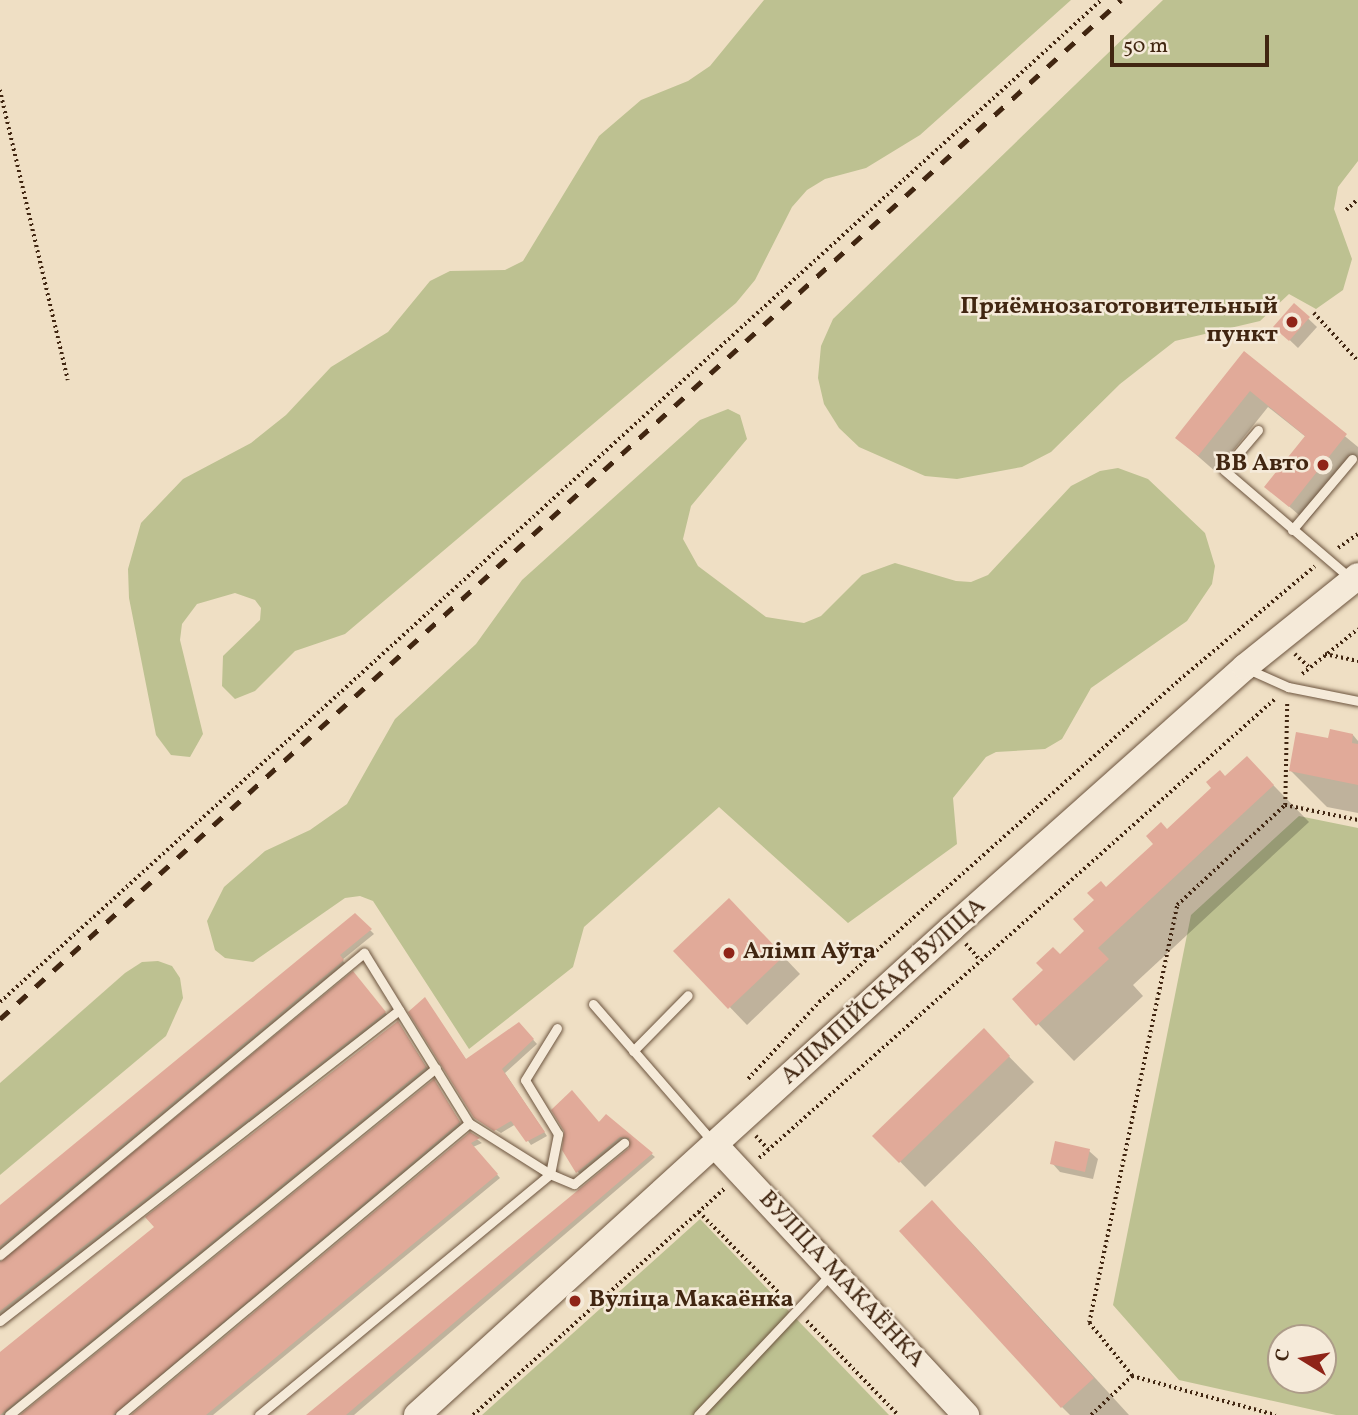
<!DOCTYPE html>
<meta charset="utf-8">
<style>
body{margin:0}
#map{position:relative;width:1358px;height:1415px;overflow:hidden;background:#efdfc4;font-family:Vollkorn,serif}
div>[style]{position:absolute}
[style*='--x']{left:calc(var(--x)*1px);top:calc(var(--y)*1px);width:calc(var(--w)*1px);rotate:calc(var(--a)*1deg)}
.green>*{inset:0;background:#bdc191}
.shadow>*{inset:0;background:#0003}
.building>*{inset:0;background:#e1aa99}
.path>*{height:3.5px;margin-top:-1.75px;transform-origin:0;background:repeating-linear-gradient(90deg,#412611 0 2px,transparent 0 5.5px)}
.roads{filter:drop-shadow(0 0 2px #6c543e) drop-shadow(0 0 2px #6c543e)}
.lane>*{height:9px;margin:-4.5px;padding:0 4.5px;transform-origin:4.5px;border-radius:4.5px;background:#f5ead9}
.secondary>*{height:26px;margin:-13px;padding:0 13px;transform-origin:13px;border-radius:13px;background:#f5ead9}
.rail>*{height:5px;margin-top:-2.5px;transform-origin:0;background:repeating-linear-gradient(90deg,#412611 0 12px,transparent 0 24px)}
.dots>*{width:19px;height:19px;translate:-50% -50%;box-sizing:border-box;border:4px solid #f5ead9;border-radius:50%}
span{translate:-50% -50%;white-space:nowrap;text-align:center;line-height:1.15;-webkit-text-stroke:5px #f5ead9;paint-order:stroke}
.poi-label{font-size:24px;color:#412611;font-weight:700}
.right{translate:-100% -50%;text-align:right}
.left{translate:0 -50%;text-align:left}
.street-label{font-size:24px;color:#412611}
.north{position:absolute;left:1267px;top:1324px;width:70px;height:70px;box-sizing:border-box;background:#f5ead9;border:2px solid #ad9c89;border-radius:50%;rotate:281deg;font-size:19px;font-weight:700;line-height:28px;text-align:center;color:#412611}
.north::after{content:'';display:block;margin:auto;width:24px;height:32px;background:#8f2418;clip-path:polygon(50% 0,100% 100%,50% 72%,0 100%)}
.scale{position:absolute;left:1110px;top:35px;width:159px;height:32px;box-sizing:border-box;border:4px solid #412611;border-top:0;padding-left:9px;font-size:21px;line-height:24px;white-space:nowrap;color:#412611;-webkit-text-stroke:5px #f5ead9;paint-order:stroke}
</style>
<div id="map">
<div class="green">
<div style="clip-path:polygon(764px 0,1071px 0,920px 135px,866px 168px,825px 179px,807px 190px,792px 207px,755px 280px,736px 303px,345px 634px,295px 651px,255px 691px,235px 699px,222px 686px,223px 656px,260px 620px,261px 608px,255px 600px,235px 593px,197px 604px,182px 624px,180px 640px,203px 734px,190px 757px,171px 755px,156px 735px,129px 598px,128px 569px,141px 523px,183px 479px,251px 443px,286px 415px,331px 367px,388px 332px,430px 281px,450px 271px,505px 270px,523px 261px,599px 136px,641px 100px,688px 81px,710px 66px)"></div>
<div style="clip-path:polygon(1163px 0,1358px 0,1358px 161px,1338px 187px,1334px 209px,1352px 259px,1343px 290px,1316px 309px,1289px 294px,1260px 321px,1175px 341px,1120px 384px,1051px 452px,1022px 467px,957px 479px,925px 476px,859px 447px,839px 428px,824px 404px,818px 378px,821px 346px,833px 319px)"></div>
<div style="clip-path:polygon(728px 409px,740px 415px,747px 439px,691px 506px,683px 539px,698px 566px,766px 617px,804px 623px,821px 616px,862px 575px,895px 563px,956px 581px,971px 582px,988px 575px,1071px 486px,1100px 471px,1118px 468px,1148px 479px,1205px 533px,1215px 566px,1212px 584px,1187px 621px,1091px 688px,1062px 739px,1045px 749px,996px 752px,986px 757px,953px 798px,957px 844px,848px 923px,719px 807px,584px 927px,573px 967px,469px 1049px,373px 901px,360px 896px,345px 898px,253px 962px,225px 958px,215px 950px,207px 921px,224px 887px,265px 851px,310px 830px,347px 804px,395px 719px,476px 644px,522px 580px,700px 420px)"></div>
<div style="clip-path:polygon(evenodd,1299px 816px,1358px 828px,1358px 1415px,1336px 1415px,1179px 1380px,1113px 1305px,1191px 915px,1299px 816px,1281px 1338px,1323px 1338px,1323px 1380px,1281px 1380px,1281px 1338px)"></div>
<div style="clip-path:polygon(158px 961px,172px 966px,180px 978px,183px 998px,166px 1036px,0 1175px,0 1083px,125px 973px,142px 962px)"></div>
<div style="clip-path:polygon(700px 1219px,889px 1415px,482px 1415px)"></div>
</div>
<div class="shadow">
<div style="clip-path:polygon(1295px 306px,1317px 327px,1298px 348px,1276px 327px)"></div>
<div style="clip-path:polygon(1244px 353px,1358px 447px,1358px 459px,1307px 522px,1267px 487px,1306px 437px,1268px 407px,1216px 472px,1177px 438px)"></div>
<div style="clip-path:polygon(1353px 735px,1358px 741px,1358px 813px,1327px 807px,1291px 771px,1330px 740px)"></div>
<div style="clip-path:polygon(1247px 758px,1309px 822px,1133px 985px,1143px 996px,1074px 1061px,1014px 999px,1087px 931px,1107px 889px)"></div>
<div style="clip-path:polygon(355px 915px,374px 934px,342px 960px,347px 965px,0 1252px,0 1207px)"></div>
<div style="clip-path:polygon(746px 917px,800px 974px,747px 1025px,676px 951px)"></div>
<div style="clip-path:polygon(356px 977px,388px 1016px,0 1317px,0 1261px,5px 1262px)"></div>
<div style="clip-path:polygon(425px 999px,467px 1061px,519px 1024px,537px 1044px,505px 1073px,547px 1136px,531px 1145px,516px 1124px,501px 1133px,475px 1117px)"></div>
<div style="clip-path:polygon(401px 1027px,429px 1071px,8px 1415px,0 1415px,0 1354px)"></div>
<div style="clip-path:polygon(984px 1031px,1034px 1082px,925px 1187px,875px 1136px)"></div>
<div style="clip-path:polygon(437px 1085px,462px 1126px,118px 1415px,23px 1415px)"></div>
<div style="clip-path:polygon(607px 1116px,655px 1157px,354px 1415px,307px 1415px,631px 1149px,631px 1141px,624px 1140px,581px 1175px,578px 1172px,564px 1149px)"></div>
<div style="clip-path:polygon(470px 1134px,482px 1143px,473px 1147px,500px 1178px,213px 1415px,134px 1415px)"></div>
<div style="clip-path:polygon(1089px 1151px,1098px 1159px,1093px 1179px,1060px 1172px,1052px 1163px)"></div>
<div style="clip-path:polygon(932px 1203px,968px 1239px,1129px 1415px,1070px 1415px,1062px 1407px,902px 1231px)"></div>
</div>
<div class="building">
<div style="clip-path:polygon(1294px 303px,1310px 317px,1289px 341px,1273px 327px)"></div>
<div style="clip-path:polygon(1244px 351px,1347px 434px,1289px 507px,1264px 487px,1305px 436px,1250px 391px,1198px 456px,1175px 438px)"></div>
<div style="clip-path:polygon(1330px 729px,1353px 734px,1352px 743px,1358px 744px,1358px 785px,1289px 771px,1296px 732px,1328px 738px)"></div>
<div style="clip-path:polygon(1247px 756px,1274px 785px,1098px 948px,1109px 959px,1036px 1026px,1012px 999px,1043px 970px,1036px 963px,1053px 947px,1060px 954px,1084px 931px,1073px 919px,1094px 900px,1087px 893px,1101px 881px,1106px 887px,1153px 844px,1146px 836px,1161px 822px,1167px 829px,1211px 788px,1206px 782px,1220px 770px,1225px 776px)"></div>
<div style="clip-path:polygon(729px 898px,784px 956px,728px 1009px,673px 951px)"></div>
<div style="clip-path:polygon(355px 913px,372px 929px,340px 955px,344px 960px,0 1246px,0 1205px)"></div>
<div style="clip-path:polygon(353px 971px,386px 1012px,0 1311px,0 1262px)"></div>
<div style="clip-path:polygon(425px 997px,466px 1059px,519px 1022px,534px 1039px,502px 1069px,545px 1132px,526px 1142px,511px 1121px,494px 1131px,474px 1118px,408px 1012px)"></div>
<div style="clip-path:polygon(398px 1021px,426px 1067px,0 1415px,0 1352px,154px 1227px,145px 1217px)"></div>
<div style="clip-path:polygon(984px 1028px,1010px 1056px,899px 1163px,872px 1136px)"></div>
<div style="clip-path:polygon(434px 1079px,460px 1122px,113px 1415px,20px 1415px)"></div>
<div style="clip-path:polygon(572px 1090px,599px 1122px,606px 1114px,653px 1153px,346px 1415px,306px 1415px,629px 1148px,629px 1138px,620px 1137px,576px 1173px,562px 1150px,564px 1131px,551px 1110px)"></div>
<div style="clip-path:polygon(470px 1132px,480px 1138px,471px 1143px,498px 1174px,206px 1415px,131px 1415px)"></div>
<div style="clip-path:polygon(1055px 1141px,1090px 1149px,1085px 1172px,1050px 1164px)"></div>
<div style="clip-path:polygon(932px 1200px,1094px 1378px,1061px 1408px,899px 1231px)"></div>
</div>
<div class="path">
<div style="--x:0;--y:90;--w:298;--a:76.8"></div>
<div style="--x:1346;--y:210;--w:16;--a:-43"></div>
<div style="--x:1314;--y:313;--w:65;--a:47.5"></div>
<div style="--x:1338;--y:548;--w:24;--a:-35"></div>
<div style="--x:1295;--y:654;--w:19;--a:43"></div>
<div style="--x:1325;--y:654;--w:34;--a:12"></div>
<div style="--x:1302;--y:674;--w:72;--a:-38.8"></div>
<div style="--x:1285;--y:805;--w:75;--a:11.6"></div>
<div style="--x:966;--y:944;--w:21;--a:49"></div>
<div style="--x:0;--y:1002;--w:1489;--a:-42.3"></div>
<div style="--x:748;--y:1079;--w:105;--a:-47.3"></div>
<div style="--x:819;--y:1002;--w:483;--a:-41.8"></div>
<div style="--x:1179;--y:680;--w:177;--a:-40"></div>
<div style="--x:756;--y:1136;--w:18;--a:47"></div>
<div style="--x:759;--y:1158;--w:692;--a:-41.66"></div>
<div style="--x:699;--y:1212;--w:125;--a:45.3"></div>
<div style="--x:807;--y:1321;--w:131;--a:45.9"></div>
<div style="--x:1132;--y:1376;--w:149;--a:15.2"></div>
<div style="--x:473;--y:1415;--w:338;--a:-42"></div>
<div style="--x:1091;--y:1415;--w:57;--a:-43.6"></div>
<div style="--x:1132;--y:1376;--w:68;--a:-129.1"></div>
<div style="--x:1089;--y:1323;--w:427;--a:-78.1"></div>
<div style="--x:1177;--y:905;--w:147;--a:-42.8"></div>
<div style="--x:1285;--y:805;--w:104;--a:-88.9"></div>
</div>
<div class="roads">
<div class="lane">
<div style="--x:1258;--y:430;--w:52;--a:130.4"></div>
<div style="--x:1224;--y:470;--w:167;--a:40.6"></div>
<div style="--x:1292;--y:530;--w:93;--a:-49.8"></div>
<div style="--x:1250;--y:670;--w:42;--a:24.1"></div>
<div style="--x:1288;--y:687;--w:71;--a:11.3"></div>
<div style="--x:593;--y:1004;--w:181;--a:49"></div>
<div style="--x:633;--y:1051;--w:78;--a:-45.5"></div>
<div style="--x:0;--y:1255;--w:473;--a:-39.7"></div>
<div style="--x:364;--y:953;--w:200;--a:58.3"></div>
<div style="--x:469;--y:1123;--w:96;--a:32.2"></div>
<div style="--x:550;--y:1174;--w:26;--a:23"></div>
<div style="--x:574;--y:1184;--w:65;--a:-39.4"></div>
<div style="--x:0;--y:1321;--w:506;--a:-37.93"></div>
<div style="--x:9;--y:1415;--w:550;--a:-39.1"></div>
<div style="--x:120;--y:1415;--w:455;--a:-39.9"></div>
<div style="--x:259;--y:1415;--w:378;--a:-39.6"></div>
<div style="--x:550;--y:1174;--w:41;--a:-78.7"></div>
<div style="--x:558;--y:1134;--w:63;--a:-121.4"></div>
<div style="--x:525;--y:1080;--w:61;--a:-58.4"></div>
<div style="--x:698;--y:1415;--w:195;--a:-46.7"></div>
</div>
<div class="secondary">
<div style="--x:715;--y:1145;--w:369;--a:47.1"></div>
<div style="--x:417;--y:1415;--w:723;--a:-42.31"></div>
<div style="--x:952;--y:928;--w:392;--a:-41.7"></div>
<div style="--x:1245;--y:667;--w:145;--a:-38.8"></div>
</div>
</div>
<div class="rail">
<div style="--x:0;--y:1019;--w:1515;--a:-42.27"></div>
</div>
<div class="dots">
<div style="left:1292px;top:322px;background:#8f2418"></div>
<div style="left:1323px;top:465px;background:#8f2418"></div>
<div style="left:729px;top:953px;background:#8f2418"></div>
<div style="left:575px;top:1301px;background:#8f2418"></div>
</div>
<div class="poi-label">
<span class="right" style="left:1278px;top:322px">Приёмнозаготовительный<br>пункт</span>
<span class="right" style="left:1309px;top:465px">ВВ Авто</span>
<span class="left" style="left:743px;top:953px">Алімп Аўта</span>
<span class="left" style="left:589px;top:1301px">Вуліца Макаёнка</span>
</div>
<div class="street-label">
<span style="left:884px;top:992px;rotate:-42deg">АЛІМПІЙСКАЯ ВУЛІЦА</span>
<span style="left:841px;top:1280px;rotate:47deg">ВУЛІЦА МАКАЁНКА</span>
</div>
<div class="north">С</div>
<div class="scale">50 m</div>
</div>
